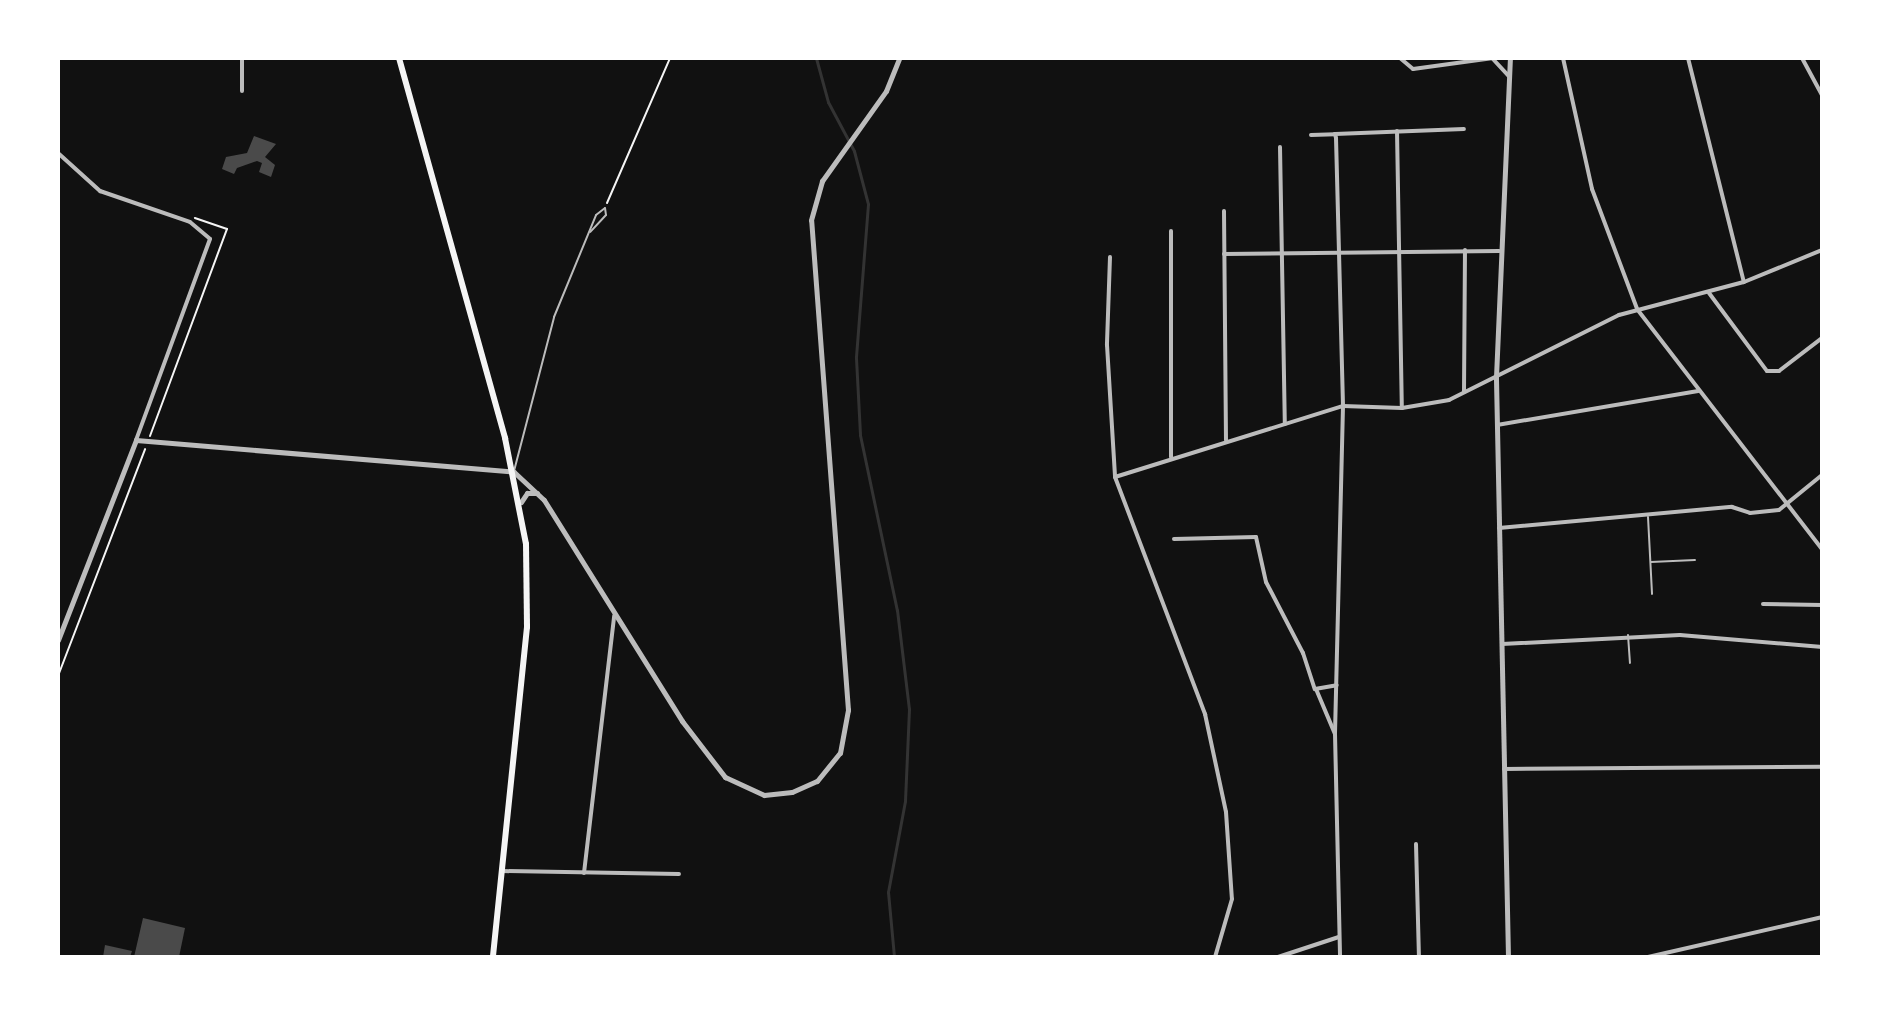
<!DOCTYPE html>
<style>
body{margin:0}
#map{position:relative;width:1880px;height:1015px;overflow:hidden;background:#111;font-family:Montserrat,sans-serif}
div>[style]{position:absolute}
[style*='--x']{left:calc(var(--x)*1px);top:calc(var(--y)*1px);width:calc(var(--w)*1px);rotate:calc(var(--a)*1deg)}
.stream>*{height:3px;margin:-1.5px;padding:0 1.5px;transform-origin:1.5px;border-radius:1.5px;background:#333}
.building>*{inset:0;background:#4a4a4a}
.path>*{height:2px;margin:-1px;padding:0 1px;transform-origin:1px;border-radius:1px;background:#f5f5f5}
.service>*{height:2px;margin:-1px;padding:0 1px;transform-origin:1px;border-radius:1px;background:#bcbcbc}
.minor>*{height:4px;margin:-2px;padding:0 2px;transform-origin:2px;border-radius:2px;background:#bcbcbc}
.tertiary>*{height:5px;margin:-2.5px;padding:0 2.5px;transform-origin:2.5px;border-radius:2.5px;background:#bcbcbc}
.secondary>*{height:6px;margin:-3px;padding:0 3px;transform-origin:3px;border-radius:3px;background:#f5f5f5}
span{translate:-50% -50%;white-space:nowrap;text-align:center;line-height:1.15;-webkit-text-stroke:6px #fff;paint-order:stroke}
.frame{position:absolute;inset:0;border:60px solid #fff;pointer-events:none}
</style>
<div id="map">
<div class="stream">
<div style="--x:816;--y:58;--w:46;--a:74.7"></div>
<div style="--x:828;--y:102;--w:55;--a:62"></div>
<div style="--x:854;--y:151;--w:55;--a:75.2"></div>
<div style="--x:868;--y:204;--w:154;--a:94.5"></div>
<div style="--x:856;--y:358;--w:77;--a:87"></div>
<div style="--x:860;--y:435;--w:179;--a:78.1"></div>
<div style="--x:897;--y:610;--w:100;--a:83.1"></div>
<div style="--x:909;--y:709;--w:92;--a:92.5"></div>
<div style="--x:905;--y:801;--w:93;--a:100.6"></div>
<div style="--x:888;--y:892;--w:65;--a:84.7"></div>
</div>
<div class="building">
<div style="clip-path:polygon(254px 136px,276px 144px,265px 157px,275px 165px,271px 177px,259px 172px,262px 163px,257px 161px,237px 168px,234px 174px,222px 169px,226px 157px,247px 153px)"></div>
<div style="clip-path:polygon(143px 918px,185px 928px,179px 957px,134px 957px)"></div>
<div style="clip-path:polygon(105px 945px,132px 951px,130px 957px,103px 957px)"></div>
</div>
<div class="path">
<div style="--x:607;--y:203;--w:158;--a:-66.5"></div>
<div style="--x:150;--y:436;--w:221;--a:-69.6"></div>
<div style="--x:227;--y:229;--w:34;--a:-161"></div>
<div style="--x:58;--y:676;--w:243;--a:-69"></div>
</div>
<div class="service">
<div style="--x:514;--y:471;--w:159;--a:-75.4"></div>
<div style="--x:554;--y:317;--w:110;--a:-67.6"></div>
<div style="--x:596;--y:215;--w:11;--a:-38"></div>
<div style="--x:605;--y:208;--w:7;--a:82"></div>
<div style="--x:606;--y:215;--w:23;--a:133"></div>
<div style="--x:1648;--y:517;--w:77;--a:87"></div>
<div style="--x:1651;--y:562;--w:44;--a:-2.6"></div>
<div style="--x:1628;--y:635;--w:28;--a:86"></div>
</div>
<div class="minor">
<div style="--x:242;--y:58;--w:33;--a:90"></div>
<div style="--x:1400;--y:58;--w:17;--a:40"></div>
<div style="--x:1413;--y:69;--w:81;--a:-7.8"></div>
<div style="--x:1492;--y:58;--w:25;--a:47"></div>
<div style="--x:1563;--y:58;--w:134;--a:77.5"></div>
<div style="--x:1592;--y:189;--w:128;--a:69.4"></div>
<div style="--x:1637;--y:309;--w:303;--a:52.4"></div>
<div style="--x:1688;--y:58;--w:231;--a:76"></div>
<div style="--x:1802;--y:58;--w:42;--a:61.6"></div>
<div style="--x:1397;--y:131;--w:277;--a:89"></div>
<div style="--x:1335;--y:134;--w:129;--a:-2.2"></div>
<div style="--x:1311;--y:135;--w:24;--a:-2"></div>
<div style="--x:1335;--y:134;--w:4;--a:76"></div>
<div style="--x:1336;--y:138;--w:268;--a:88.5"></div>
<div style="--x:1343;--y:406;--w:328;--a:91.4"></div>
<div style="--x:1335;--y:734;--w:223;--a:88.7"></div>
<div style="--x:1280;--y:147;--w:277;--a:89"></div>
<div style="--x:58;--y:153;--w:57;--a:42.1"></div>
<div style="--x:100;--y:191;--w:95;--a:19"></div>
<div style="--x:190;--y:222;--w:26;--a:40"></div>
<div style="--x:210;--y:239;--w:214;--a:110.2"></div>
<div style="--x:1224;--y:211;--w:229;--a:89.5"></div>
<div style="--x:1171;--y:231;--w:226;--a:90"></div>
<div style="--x:1224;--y:254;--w:275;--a:-0.6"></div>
<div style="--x:1110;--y:257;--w:88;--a:92"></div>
<div style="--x:1107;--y:345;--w:132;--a:86.5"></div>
<div style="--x:1115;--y:477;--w:254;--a:69.2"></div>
<div style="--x:1205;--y:714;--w:100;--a:77.9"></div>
<div style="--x:1226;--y:812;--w:87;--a:86.1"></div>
<div style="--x:1232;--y:899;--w:60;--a:106.3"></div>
<div style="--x:1709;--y:293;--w:97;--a:53.4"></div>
<div style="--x:1767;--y:371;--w:12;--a:0"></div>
<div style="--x:1779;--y:371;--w:54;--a:-37.5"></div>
<div style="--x:1464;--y:392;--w:142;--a:-89.6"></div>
<div style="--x:1497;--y:425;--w:204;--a:-9.6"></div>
<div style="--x:1115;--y:477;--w:239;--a:-17.3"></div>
<div style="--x:1343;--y:406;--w:59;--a:1.9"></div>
<div style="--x:1402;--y:408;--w:48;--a:-9.7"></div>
<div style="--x:1449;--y:400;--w:190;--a:-26.6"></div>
<div style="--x:1619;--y:315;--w:129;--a:-14.8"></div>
<div style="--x:1744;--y:282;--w:84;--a:-22.3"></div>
<div style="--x:1499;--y:528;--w:234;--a:-5.2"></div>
<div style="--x:1732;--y:507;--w:19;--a:18"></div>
<div style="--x:1750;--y:513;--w:29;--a:-6"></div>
<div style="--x:1779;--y:510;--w:55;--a:-39.1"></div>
<div style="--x:1174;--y:539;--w:82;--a:-1.4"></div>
<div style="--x:1256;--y:537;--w:46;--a:77.5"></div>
<div style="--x:1266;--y:582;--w:80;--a:62.5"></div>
<div style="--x:1303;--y:653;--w:38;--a:72"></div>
<div style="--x:1315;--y:689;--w:22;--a:-10"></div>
<div style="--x:1763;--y:604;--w:59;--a:1"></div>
<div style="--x:1502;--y:644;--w:178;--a:-2.9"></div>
<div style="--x:1680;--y:635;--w:143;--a:4.8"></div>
<div style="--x:1316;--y:689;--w:49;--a:67.1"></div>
<div style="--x:1504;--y:769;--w:318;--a:-0.4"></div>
<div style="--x:1416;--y:844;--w:113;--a:88.5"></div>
<div style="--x:502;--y:871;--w:177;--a:1"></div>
<div style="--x:584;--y:873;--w:259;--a:-83.3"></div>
<div style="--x:1278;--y:957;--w:64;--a:-18.2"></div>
<div style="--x:1648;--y:957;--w:179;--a:-12.9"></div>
</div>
<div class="tertiary">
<div style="--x:521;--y:502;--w:11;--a:-56"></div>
<div style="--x:527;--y:493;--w:10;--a:0"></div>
<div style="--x:58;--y:640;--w:215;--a:-68.7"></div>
<div style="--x:136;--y:440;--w:379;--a:4.8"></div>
<div style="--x:514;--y:472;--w:41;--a:43"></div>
<div style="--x:544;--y:500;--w:261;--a:58"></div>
<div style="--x:682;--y:721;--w:71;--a:52.5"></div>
<div style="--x:725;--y:777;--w:43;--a:24.8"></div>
<div style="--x:764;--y:795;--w:28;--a:-6"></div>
<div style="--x:792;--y:792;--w:27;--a:-24"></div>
<div style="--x:817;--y:781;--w:36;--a:-51"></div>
<div style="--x:840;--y:753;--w:44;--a:-79.5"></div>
<div style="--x:848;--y:710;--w:491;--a:-94.3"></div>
<div style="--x:811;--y:220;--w:41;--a:-74.2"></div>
<div style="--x:822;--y:181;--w:110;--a:-54.6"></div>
<div style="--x:886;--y:91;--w:35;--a:-68"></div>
<div style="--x:1508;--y:957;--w:580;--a:-91.19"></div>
<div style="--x:1496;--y:377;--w:319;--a:-87.5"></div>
</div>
<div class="secondary">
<div style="--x:399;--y:58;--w:395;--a:74.4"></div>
<div style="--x:505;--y:438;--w:108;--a:78.8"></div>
<div style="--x:526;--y:544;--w:83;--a:89.3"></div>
<div style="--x:527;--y:627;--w:332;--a:95.9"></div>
</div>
<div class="frame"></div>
</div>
